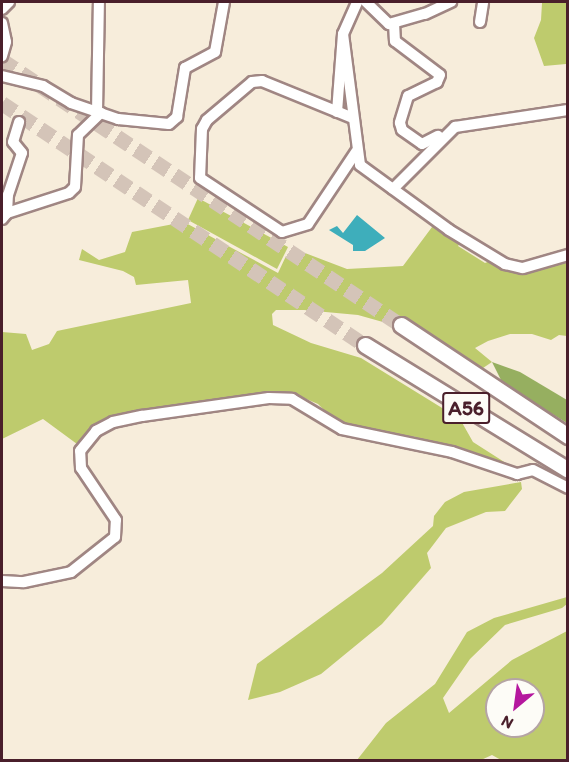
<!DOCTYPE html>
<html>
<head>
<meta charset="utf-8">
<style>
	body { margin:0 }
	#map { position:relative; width:569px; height:762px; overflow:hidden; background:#f7eddb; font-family:Itim,sans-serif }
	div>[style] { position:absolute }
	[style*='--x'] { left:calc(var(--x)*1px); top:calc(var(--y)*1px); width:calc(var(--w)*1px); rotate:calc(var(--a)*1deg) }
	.green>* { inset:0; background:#becb6d }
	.forest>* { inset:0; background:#96af60 }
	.water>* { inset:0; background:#3eaebb }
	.highway-tunnel>* { height:15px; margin-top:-7.5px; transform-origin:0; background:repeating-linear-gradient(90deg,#d4c4b8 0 15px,transparent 0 23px) }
	.roads { filter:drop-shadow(2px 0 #a08683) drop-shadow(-2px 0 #a08683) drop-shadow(0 2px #a08683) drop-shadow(0 -2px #a08683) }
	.minor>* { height:10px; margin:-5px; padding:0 5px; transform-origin:5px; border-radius:5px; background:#fff }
	.highway>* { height:15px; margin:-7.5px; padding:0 7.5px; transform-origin:7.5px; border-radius:7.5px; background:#fff }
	span { translate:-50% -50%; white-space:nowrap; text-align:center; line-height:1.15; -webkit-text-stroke:4.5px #fdfcf7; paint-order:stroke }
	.shield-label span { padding:2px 4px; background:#fdfcf7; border:2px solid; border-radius:4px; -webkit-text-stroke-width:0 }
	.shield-label { font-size:21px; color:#4a1f2b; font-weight:700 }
	.frame { position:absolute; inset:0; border:3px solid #4a1f2b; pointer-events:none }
	.north { position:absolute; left:485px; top:678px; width:60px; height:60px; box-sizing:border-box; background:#fdfcf7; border:2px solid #b5a4a5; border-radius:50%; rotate:209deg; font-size:16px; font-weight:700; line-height:24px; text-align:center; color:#4a1f2b }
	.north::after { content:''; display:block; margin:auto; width:21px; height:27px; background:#b5179e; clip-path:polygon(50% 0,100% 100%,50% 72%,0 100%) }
</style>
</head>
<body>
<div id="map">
	<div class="green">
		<i style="clip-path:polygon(542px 3px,567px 2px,566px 64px,544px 66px,534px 38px,541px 20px)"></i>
		<i style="clip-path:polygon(198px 198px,288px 247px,277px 269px,188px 220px)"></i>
		<i style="clip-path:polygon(184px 222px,278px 273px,286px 256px,299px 262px,305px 253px,347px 269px,403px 266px,435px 223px,461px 242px,458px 246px,485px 263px,490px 261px,519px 271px,567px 259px,567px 336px,559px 335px,551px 340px,532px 334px,510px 334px,488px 341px,475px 348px,492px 362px,480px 370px,400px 318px,394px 318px,390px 324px,358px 315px,304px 310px,276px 310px,272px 314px,273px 325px,311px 343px,361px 358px,460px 419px,473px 442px,509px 465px,416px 437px,340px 426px,318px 404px,290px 392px,117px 414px,102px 421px,77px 444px,43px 419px,2px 439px,2px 332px,26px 334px,32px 350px,49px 344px,57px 331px,191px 303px,188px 280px,136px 285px,134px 277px,123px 271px,79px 260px,82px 249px,99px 260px,125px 252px,132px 232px)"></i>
		<i style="clip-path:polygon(521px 482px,522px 489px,505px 511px,486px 512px,446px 528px,427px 553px,431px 568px,382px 624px,321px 674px,280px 692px,248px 700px,257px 664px,382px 573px,433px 526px,434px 516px,445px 502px,464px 492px)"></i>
		<i style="clip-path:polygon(evenodd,567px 597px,567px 604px,562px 608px,505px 625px,470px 659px,443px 698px,449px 713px,512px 660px,567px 631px,567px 760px,501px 760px,492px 755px,481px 760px,357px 760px,386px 723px,435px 684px,467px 632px,494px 618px,567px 597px,497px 690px,533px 690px,533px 726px,497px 726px,497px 690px)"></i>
	</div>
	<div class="forest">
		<i style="clip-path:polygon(492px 362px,520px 372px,567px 400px,567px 423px,503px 384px)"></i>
	</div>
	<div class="water">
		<i style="clip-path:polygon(357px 215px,385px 238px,365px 251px,353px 251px,353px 245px,329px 230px,337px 226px,343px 233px)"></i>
	</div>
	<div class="highway-tunnel">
		<i style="--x:2;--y:60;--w:479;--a:33.6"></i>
		<i style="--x:2;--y:103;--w:436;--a:33.7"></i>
	</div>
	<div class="roads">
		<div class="minor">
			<i style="--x:366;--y:2;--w:32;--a:44"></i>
			<i style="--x:389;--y:24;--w:37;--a:-16"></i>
			<i style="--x:425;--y:14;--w:29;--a:-25"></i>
			<i style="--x:2;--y:9;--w:10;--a:-45"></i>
			<i style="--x:480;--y:22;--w:20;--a:-81"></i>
			<i style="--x:2;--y:23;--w:19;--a:78"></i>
			<i style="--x:6;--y:42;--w:15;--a:106"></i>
			<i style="--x:394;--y:23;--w:18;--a:87"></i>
			<i style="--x:395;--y:41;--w:56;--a:37.1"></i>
			<i style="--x:440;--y:75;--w:8;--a:113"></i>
			<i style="--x:437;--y:82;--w:32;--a:154"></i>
			<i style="--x:408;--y:96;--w:28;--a:107"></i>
			<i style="--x:400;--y:123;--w:7;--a:74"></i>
			<i style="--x:402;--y:130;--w:24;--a:35"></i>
			<i style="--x:422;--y:144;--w:18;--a:-27"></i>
			<i style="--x:343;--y:34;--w:132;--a:82.6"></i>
			<i style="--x:360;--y:165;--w:110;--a:36.1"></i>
			<i style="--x:449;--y:230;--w:66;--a:31.3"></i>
			<i style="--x:505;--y:264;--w:18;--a:13"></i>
			<i style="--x:523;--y:268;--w:47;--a:-16.1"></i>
			<i style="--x:2;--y:76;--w:42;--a:13.7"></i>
			<i style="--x:43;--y:86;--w:33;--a:31"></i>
			<i style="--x:71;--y:103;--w:50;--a:18.8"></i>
			<i style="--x:118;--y:119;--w:51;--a:5.6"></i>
			<i style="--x:169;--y:124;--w:11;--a:-41"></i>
			<i style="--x:177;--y:117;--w:50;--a:-80.7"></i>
			<i style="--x:185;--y:68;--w:34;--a:-28"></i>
			<i style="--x:215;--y:52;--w:51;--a:-79.8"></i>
			<i style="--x:97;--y:112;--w:110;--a:-89"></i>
			<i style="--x:337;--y:112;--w:78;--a:-85.6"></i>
			<i style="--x:343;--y:34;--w:35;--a:-66"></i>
			<i style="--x:353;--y:118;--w:98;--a:-157.9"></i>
			<i style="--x:262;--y:81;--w:10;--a:174"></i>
			<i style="--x:252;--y:82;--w:59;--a:139.8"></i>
			<i style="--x:207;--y:120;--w:10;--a:119"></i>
			<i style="--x:202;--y:129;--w:49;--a:92.3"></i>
			<i style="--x:200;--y:178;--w:98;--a:33.4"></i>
			<i style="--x:282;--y:232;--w:27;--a:-17"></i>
			<i style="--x:308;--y:224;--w:87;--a:-56.3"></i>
			<i style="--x:393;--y:189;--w:88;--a:-45"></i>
			<i style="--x:455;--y:127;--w:114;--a:-8.6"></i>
			<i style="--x:7;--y:213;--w:18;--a:-87"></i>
			<i style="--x:8;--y:195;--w:44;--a:-71.6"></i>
			<i style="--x:22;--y:153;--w:14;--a:-129"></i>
			<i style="--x:13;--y:142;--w:21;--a:-73"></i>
			<i style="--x:2;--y:219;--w:8;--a:-50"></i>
			<i style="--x:7;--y:213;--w:65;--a:-17.9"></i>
			<i style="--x:69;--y:193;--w:8;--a:-45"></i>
			<i style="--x:75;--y:187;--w:52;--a:-86.7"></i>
			<i style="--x:78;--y:135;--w:32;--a:-44"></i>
			<i style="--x:2;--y:581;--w:22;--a:3"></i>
			<i style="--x:24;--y:582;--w:48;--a:-12"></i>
			<i style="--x:71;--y:572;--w:56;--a:-38.5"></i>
			<i style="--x:115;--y:537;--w:17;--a:-87"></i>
			<i style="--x:116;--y:520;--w:63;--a:-123.9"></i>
			<i style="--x:81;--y:468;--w:17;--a:-93"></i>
			<i style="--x:80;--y:451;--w:26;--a:-51"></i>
			<i style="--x:96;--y:431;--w:19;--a:-28"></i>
			<i style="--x:113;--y:422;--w:30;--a:-12"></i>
			<i style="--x:142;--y:416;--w:128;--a:-8.1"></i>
			<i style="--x:269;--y:398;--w:23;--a:2"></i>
			<i style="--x:292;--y:399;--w:58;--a:31"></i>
			<i style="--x:342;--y:429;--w:112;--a:11.8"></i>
			<i style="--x:452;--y:452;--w:69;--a:18.7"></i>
			<i style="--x:517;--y:474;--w:16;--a:-14"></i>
			<i style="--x:533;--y:470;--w:39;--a:27"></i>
		</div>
		<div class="highway">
			<i style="--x:401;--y:325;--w:201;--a:33.6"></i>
			<i style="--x:365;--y:345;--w:238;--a:31.6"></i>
		</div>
	</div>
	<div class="shield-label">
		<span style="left:466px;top:408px">A56</span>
	</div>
	<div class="frame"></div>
	<div class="north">N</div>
</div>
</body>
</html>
